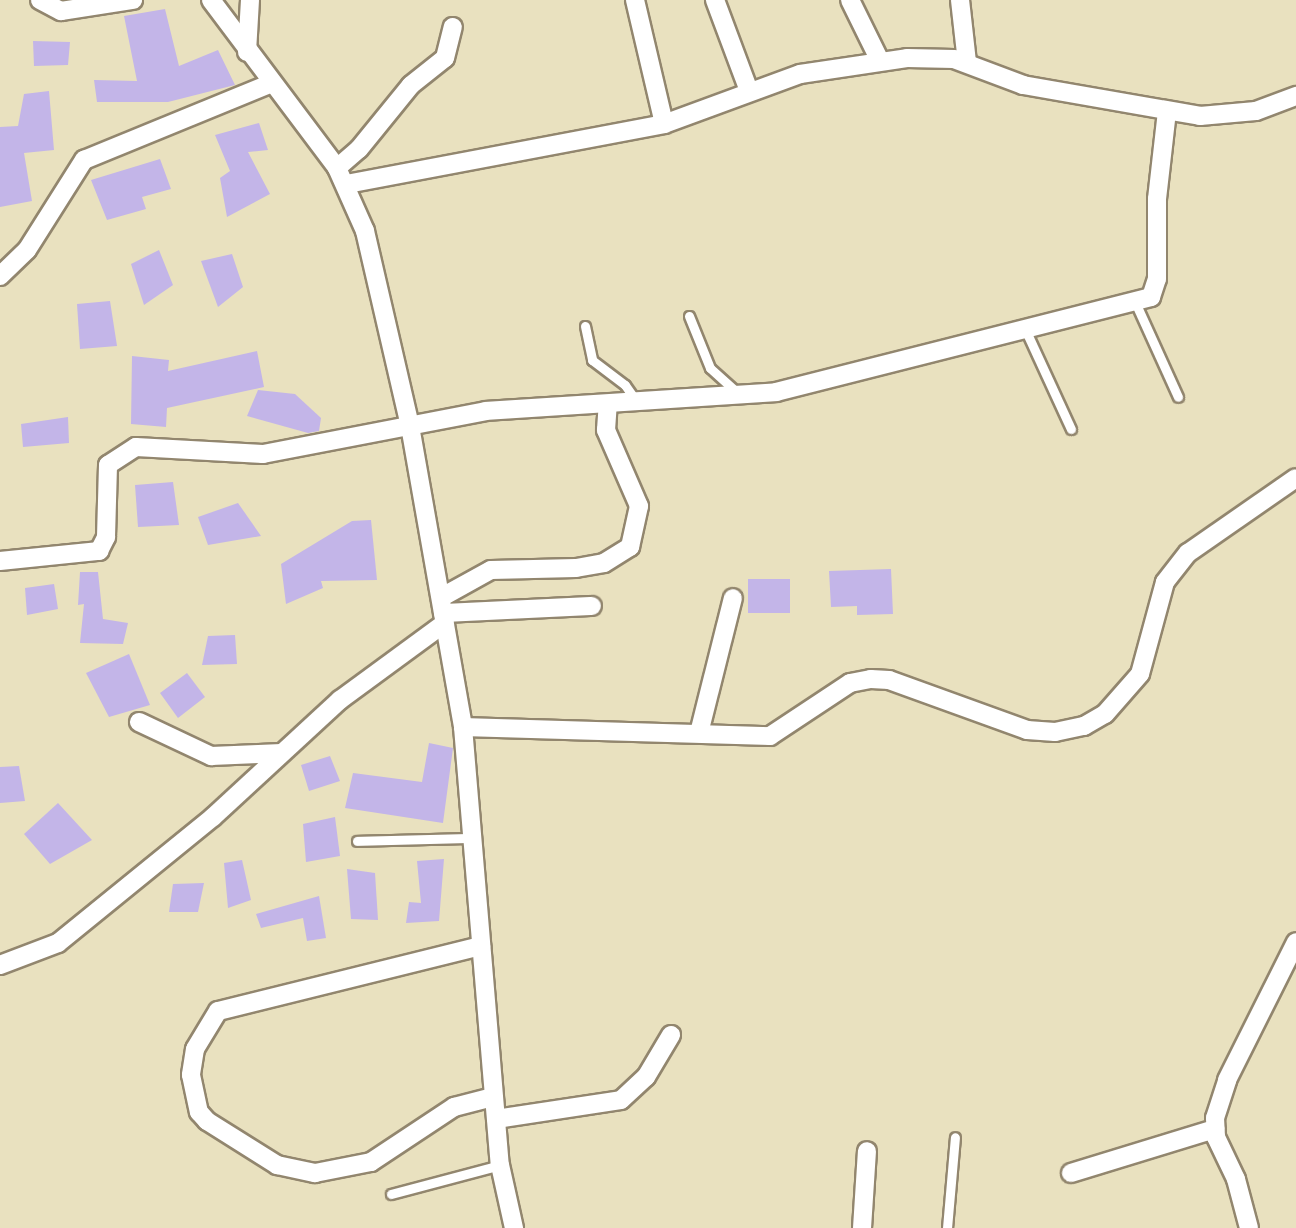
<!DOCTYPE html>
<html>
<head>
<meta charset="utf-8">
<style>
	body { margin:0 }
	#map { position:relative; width:1296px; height:1228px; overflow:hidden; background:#e9e1bf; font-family:"Old Standard TT",serif }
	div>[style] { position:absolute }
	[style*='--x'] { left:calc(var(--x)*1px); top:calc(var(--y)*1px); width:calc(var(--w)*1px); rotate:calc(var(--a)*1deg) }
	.building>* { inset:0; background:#c3b5e8 }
	.roads { filter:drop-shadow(2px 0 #92866e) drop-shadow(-2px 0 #92866e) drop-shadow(0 2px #92866e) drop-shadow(0 -2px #92866e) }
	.service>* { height:9px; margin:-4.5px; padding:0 4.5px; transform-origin:4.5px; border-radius:4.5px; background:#fff }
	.minor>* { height:18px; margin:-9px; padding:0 9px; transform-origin:9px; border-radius:9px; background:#fff }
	span { translate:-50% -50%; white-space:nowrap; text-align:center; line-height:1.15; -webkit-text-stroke:6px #f6f6f2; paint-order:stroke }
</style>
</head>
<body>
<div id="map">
	<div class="building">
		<i style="clip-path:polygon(165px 9px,179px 66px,218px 50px,235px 85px,168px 102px,97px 102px,94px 80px,137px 81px,124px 16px)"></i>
		<i style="clip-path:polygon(33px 41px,70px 42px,68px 65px,34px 66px)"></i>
		<i style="clip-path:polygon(49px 91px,54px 150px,24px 153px,32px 201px,0 207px,0 127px,18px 126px,24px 94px)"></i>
		<i style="clip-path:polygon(259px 123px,268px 150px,248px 152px,270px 194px,227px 217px,220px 178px,230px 171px,215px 135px)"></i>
		<i style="clip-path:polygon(160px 159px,171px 189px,142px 197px,146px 209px,107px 220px,91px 180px)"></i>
		<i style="clip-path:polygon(159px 250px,173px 285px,144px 305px,131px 264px)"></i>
		<i style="clip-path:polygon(232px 254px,243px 287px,218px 307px,201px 261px)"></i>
		<i style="clip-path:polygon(110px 301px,117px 346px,80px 349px,77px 304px)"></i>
		<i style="clip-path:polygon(257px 351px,264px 387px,167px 408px,166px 427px,131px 424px,132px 356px,169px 360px,168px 371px)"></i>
		<i style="clip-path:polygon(258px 390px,295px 394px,321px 418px,319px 431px,308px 433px,247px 416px)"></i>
		<i style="clip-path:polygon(68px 417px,69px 443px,23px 447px,21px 424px)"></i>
		<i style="clip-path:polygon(173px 482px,179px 525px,138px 527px,135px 485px)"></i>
		<i style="clip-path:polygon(238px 503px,261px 536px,208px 545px,198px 517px)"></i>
		<i style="clip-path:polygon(371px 520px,377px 580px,321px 581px,323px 588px,286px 604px,281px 564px,352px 521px)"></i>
		<i style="clip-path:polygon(891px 569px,893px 614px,857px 615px,857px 606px,831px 607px,829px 571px)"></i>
		<i style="clip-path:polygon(80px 572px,98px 572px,103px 619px,128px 623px,123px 644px,80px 643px,84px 604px,78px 605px)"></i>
		<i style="clip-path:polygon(748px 579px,790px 579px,790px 613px,748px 613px)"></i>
		<i style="clip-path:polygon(54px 584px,58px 609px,27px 615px,25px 588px)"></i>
		<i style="clip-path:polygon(235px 635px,237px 664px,202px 665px,208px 636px)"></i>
		<i style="clip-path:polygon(129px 654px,150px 705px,109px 717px,86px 673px)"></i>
		<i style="clip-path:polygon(187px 673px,205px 697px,178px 718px,160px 693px)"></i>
		<i style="clip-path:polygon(429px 743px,453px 748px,443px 823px,345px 808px,353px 773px,422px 782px)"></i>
		<i style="clip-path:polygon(330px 756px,340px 781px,309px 791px,301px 765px)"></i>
		<i style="clip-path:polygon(19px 766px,25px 801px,0 803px,0 767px)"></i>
		<i style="clip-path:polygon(58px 803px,92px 840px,50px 864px,24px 834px)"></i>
		<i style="clip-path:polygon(335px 817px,340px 856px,306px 862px,303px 824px)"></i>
		<i style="clip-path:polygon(444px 859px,439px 921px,406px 923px,409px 902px,421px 903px,417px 861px)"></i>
		<i style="clip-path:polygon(242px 860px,251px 900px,228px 908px,224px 863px)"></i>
		<i style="clip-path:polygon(347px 869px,375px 873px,378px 920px,351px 919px)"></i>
		<i style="clip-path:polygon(204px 883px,198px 912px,169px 912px,173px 884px)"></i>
		<i style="clip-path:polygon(319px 896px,326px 938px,307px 941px,303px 918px,261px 928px,256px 914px)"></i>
	</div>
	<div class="roads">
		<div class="service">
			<i style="--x:1135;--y:302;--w:104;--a:65.6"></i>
			<i style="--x:689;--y:316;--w:56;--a:68"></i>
			<i style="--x:710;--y:368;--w:36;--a:42"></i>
			<i style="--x:585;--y:326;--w:35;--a:78"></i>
			<i style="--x:592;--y:360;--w:41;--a:37.1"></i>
			<i style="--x:625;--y:385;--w:19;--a:55"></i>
			<i style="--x:1025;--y:329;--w:110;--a:65.3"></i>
			<i style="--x:357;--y:841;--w:116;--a:-1.5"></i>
			<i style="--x:391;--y:1194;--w:113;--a:-14.9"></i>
			<i style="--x:947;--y:1228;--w:91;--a:-85"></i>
		</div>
		<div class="minor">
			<i style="--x:40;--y:0;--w:24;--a:28"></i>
			<i style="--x:61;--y:11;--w:73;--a:-8.7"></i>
			<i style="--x:211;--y:0;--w:210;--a:53.1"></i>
			<i style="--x:337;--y:168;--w:69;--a:66"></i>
			<i style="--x:365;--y:231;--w:200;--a:77"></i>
			<i style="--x:410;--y:426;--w:306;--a:80"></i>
			<i style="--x:463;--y:727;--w:440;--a:85.2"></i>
			<i style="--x:500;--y:1165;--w:65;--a:77.5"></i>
			<i style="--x:635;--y:0;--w:127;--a:76.8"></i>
			<i style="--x:715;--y:0;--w:97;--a:69.5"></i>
			<i style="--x:850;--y:0;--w:68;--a:63.8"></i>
			<i style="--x:960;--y:0;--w:62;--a:83.6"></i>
			<i style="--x:247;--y:52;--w:52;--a:-86.7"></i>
			<i style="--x:337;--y:168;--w:29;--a:-41"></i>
			<i style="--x:359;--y:149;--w:82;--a:-50.9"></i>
			<i style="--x:411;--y:85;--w:43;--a:-38.5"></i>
			<i style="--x:445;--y:58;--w:32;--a:-76"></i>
			<i style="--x:347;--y:184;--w:323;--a:-10.7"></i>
			<i style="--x:664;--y:124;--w:145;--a:-20.2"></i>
			<i style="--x:800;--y:74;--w:108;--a:-8.5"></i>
			<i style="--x:907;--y:58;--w:47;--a:1.2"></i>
			<i style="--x:954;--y:59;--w:74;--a:20.6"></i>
			<i style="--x:1023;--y:85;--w:180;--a:9.9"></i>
			<i style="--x:1200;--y:116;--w:56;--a:-5.1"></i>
			<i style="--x:1256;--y:111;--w:43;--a:-20.6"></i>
			<i style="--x:0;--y:276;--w:37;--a:-44"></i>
			<i style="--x:27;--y:250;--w:107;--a:-57.7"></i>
			<i style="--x:84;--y:160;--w:203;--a:-22.3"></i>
			<i style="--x:0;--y:561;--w:100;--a:-5.8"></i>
			<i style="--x:99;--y:551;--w:16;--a:-63"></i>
			<i style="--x:106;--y:537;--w:72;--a:-88.4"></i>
			<i style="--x:108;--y:465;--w:33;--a:-33"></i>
			<i style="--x:136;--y:447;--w:127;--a:3.2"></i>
			<i style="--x:263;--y:454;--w:227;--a:-10.9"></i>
			<i style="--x:486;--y:411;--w:291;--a:-3.7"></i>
			<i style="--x:776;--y:392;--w:387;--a:-14.2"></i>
			<i style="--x:1151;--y:297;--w:19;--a:-72"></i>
			<i style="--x:1157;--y:279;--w:80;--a:-90"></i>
			<i style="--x:1157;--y:199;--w:89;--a:-83.5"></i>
			<i style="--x:442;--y:597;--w:56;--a:-28.9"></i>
			<i style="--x:491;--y:570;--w:85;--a:-1.3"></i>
			<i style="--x:576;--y:568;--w:28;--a:-10"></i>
			<i style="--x:604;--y:563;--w:31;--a:-32"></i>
			<i style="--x:630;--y:547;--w:42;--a:-77.6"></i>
			<i style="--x:639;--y:506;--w:83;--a:-113.5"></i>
			<i style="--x:606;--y:430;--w:26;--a:-86"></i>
			<i style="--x:443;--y:613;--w:149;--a:-2.7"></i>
			<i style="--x:139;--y:722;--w:80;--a:25.3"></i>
			<i style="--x:211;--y:756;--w:71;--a:-2.4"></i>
			<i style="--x:463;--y:727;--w:307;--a:1.7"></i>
			<i style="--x:770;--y:736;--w:96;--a:-33.5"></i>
			<i style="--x:850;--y:683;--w:21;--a:-11"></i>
			<i style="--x:871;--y:679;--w:18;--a:3"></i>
			<i style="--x:889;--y:680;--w:147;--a:19.9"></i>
			<i style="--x:1027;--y:730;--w:28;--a:4"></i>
			<i style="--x:1055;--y:732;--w:30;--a:-12"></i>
			<i style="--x:1084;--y:726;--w:24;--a:-30"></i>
			<i style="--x:1105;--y:714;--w:53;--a:-48.8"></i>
			<i style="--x:1140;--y:674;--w:95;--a:-74.8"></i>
			<i style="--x:1165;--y:582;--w:37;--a:-52"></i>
			<i style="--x:1188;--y:553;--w:131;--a:-34.8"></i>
			<i style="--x:699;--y:733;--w:139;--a:-75.9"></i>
			<i style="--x:481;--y:946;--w:271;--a:166.1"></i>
			<i style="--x:218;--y:1011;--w:44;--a:121.2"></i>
			<i style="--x:195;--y:1049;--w:26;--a:99"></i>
			<i style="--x:191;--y:1075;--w:38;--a:78"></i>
			<i style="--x:199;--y:1112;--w:12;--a:48"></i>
			<i style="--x:207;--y:1121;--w:83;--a:32.2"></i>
			<i style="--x:277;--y:1165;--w:39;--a:12"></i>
			<i style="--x:315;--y:1173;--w:57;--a:-11.1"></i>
			<i style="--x:371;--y:1162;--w:100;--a:-33.5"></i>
			<i style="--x:454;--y:1107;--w:40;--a:-14.4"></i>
			<i style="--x:0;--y:965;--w:62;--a:-20.8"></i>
			<i style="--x:58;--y:943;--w:200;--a:-39.1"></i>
			<i style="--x:213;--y:817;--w:173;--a:-42.7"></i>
			<i style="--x:340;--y:700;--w:130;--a:-36.3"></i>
			<i style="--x:496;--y:1119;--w:126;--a:-8.6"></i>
			<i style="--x:621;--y:1100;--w:34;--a:-43"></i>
			<i style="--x:646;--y:1077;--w:49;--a:-59.2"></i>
			<i style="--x:1071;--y:1173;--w:151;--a:-17"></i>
			<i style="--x:862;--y:1228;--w:77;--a:-86.3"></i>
			<i style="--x:1249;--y:1228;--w:51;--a:-104.9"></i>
			<i style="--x:1236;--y:1179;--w:47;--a:-115.5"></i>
			<i style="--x:1216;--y:1137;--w:19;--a:-93"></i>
			<i style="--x:1215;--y:1118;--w:40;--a:-72"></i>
			<i style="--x:1227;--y:1080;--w:154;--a:-63.4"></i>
		</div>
	</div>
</div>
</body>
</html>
